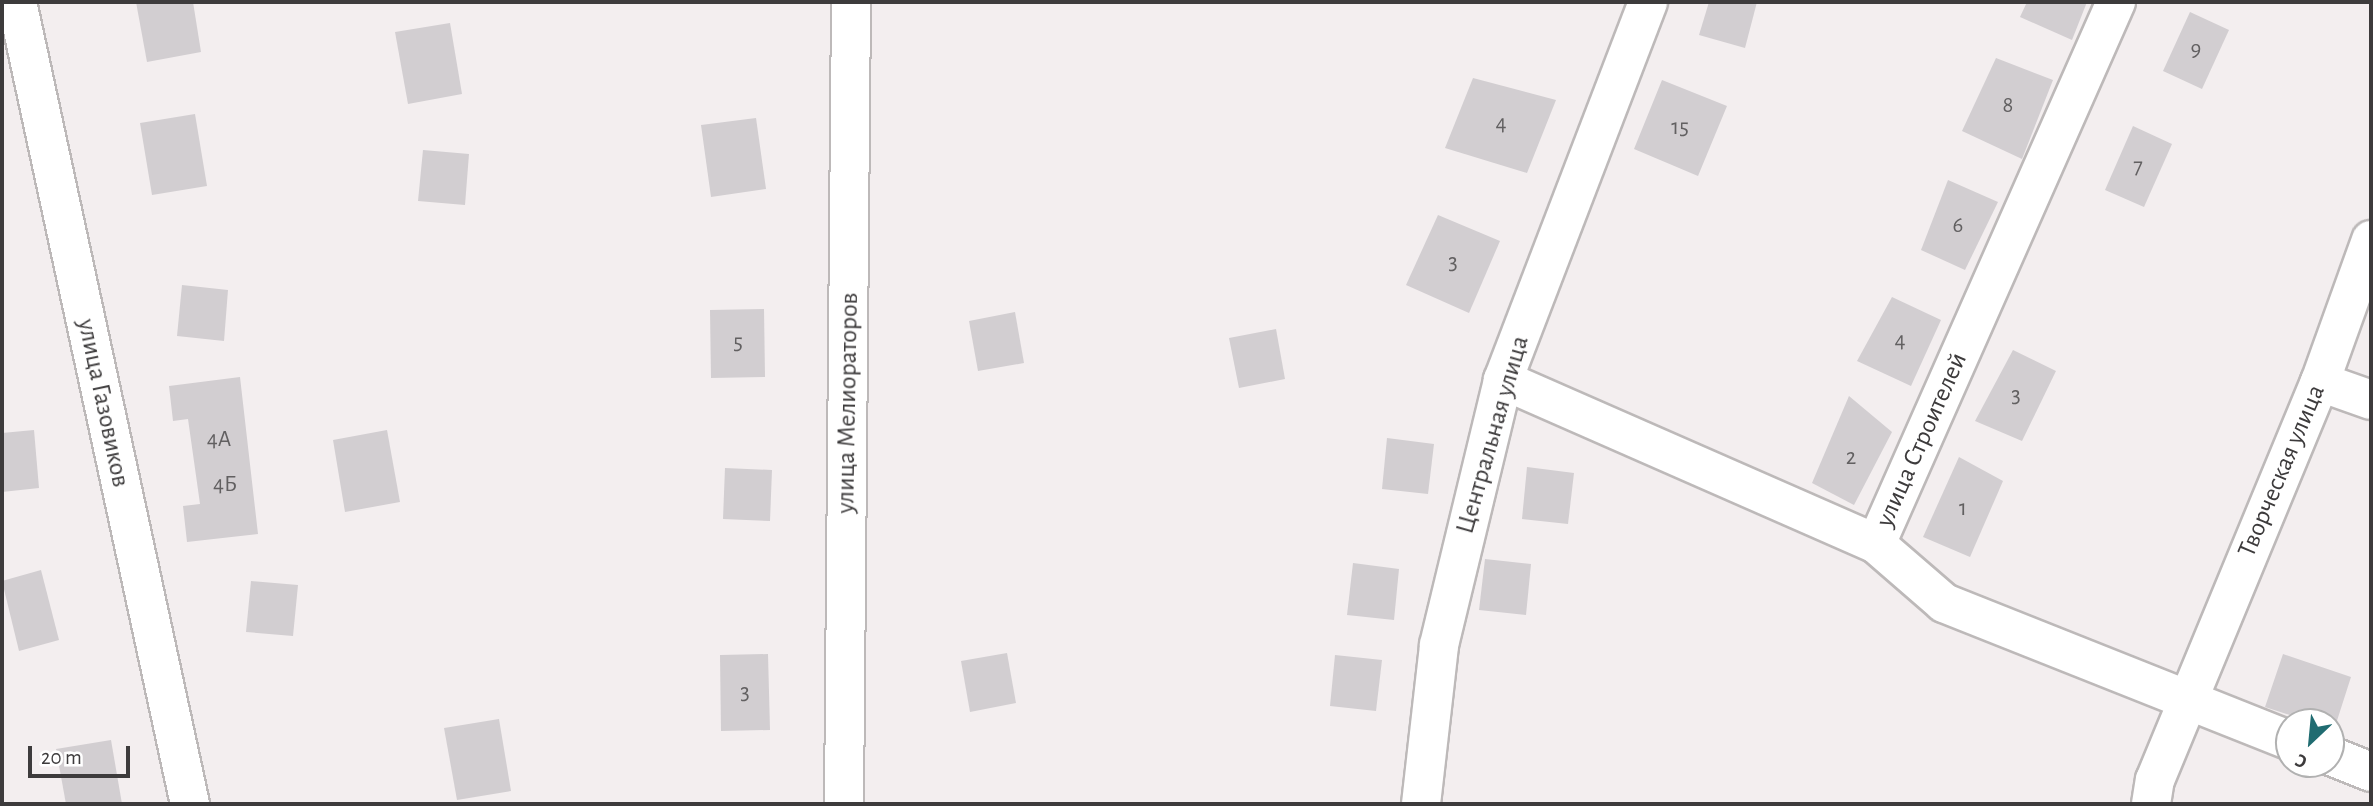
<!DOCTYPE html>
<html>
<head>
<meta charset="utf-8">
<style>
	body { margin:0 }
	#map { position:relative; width:2373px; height:806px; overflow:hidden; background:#f3eeef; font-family:"Alegreya Sans",sans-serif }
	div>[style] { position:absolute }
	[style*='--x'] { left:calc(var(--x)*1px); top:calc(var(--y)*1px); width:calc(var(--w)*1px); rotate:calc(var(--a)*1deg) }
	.building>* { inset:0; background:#d2ced1 }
	.roads { filter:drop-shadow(2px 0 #bdb9b9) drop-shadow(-2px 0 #bdb9b9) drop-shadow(0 2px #bdb9b9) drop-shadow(0 -2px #bdb9b9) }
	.minor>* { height:38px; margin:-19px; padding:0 19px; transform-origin:19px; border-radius:19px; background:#fff }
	span { translate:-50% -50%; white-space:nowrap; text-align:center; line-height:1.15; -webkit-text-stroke:5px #fff; paint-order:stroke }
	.number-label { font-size:23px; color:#626061 }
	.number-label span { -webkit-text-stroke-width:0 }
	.street-label { font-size:26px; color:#3d3b3c }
	.frame { position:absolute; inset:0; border:4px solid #3d3b3c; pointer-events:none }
	.north { position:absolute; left:2275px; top:708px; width:70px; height:70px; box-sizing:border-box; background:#fff; border:2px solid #b1b1b1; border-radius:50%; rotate:206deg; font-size:19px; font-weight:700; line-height:28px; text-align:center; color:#3d3b3c }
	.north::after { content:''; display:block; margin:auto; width:24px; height:32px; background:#206c71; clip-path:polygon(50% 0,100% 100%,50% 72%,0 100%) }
	.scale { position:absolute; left:28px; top:746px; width:102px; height:32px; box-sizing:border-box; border:4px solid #3d3b3c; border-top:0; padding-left:9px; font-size:21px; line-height:24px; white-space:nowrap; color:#3d3b3c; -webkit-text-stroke:5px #fff; paint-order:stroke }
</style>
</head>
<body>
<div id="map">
	<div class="building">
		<i style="clip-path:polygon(136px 2px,193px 2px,201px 52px,147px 62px)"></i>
		<i style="clip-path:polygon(1709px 2px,1757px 2px,1745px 48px,1699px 35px)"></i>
		<i style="clip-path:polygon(2027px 2px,2087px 2px,2072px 40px,2020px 17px)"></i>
		<i style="clip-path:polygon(2190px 12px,2229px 30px,2202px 89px,2163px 71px)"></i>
		<i style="clip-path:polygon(450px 23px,462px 94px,408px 104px,395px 32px)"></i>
		<i style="clip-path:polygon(1996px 58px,2053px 80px,2022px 159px,1962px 131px)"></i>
		<i style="clip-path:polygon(1473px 78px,1556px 100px,1527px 173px,1445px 148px)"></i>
		<i style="clip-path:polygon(1662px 80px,1727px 106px,1698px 176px,1634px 149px)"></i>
		<i style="clip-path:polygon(195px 114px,207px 186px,152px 195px,140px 123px)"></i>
		<i style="clip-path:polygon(756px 118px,766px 189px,711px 197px,701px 125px)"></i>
		<i style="clip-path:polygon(2133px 126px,2172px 144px,2144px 207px,2105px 190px)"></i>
		<i style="clip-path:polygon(423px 150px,469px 154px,465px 205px,418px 201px)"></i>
		<i style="clip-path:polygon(1948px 180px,1998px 202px,1965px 270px,1921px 250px)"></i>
		<i style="clip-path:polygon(1438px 215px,1500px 241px,1469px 313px,1406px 285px)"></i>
		<i style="clip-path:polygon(182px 285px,228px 290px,224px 341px,177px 336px)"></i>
		<i style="clip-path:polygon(1892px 297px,1941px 320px,1911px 386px,1857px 361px)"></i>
		<i style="clip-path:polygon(764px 309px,765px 377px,711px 378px,710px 310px)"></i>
		<i style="clip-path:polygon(1015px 312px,1024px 363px,978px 371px,969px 321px)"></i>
		<i style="clip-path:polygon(1276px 329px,1285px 379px,1239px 388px,1229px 338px)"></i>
		<i style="clip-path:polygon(2013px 350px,2056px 371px,2022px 441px,1975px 421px)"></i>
		<i style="clip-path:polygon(240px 377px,258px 534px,187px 542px,183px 506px,200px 504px,188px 419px,173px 421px,169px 386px)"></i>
		<i style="clip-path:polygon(1849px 396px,1892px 432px,1854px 505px,1812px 483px)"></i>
		<i style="clip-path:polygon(34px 430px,39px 488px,2px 492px,2px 433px)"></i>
		<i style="clip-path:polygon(387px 430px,400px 502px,345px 512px,333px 440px)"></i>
		<i style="clip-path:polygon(1387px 438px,1434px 444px,1428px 494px,1382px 489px)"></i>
		<i style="clip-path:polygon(1959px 457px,2003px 481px,1970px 557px,1923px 537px)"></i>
		<i style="clip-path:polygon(1527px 467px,1574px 473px,1568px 524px,1522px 519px)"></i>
		<i style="clip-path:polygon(725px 468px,772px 470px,770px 521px,723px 519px)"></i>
		<i style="clip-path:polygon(1485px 559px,1531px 564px,1526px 615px,1479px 610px)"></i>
		<i style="clip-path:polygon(1353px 563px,1399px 569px,1394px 620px,1347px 615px)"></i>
		<i style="clip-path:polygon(41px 570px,59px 640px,19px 651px,2px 581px)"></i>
		<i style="clip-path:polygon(251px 581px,298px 585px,293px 636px,246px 632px)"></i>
		<i style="clip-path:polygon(1007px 653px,1016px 703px,970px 712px,961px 661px)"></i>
		<i style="clip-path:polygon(768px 654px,770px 730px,721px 731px,720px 655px)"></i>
		<i style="clip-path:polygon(2283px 654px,2351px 677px,2334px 730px,2331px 722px,2311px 722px,2265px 707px)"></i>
		<i style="clip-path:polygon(1335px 655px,1382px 660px,1376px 711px,1330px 706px)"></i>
		<i style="clip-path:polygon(499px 719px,511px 791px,457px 800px,444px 728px)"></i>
		<i style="clip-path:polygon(111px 740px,122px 804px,66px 804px,56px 749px)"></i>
	</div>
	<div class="roads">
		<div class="minor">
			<i style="--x:17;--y:2;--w:820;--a:77.83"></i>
			<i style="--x:1503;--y:380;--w:407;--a:23.7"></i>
			<i style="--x:1876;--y:544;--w:593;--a:-66.12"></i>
			<i style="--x:2320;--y:382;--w:54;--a:19.4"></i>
			<i style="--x:1876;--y:544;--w:90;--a:40.9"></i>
			<i style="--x:1944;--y:603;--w:371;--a:21.7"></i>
			<i style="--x:2331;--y:756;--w:43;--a:21.8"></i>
			<i style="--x:844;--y:804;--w:802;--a:-89.5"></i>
			<i style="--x:1421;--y:804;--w:160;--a:-83.5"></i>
			<i style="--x:1439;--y:645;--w:273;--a:-76.4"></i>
			<i style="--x:1503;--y:380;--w:405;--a:-69"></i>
			<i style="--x:2151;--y:804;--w:24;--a:-81"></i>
			<i style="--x:2155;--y:780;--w:431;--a:-67.5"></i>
			<i style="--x:2320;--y:382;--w:151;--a:-70.2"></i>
		</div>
	</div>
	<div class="number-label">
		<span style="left:2196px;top:50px">9</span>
		<span style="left:2008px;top:106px">8</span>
		<span style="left:1501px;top:124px">4</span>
		<span style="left:1680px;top:128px">15</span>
		<span style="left:2138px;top:167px">7</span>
		<span style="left:1958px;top:226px">6</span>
		<span style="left:1453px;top:263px">3</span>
		<span style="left:1900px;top:341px">4</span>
		<span style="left:738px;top:343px">5</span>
		<span style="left:2016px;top:396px">3</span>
		<span style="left:219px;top:440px">4А</span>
		<span style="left:1851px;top:458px">2</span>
		<span style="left:225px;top:485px">4Б</span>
		<span style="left:1963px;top:509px">1</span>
		<span style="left:745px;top:693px">3</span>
	</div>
	<div class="street-label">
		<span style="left:103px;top:403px;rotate:78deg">улица Газовиков</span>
		<span style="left:848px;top:403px;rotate:-89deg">улица Мелиораторов</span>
		<span style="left:1493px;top:435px;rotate:-74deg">Центральная улица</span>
		<span style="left:1922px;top:440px;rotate:-66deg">улица Строителей</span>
		<span style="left:2282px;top:471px;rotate:-67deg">Творческая улица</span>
	</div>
	<div class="frame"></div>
	<div class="north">С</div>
	<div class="scale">20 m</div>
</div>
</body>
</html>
